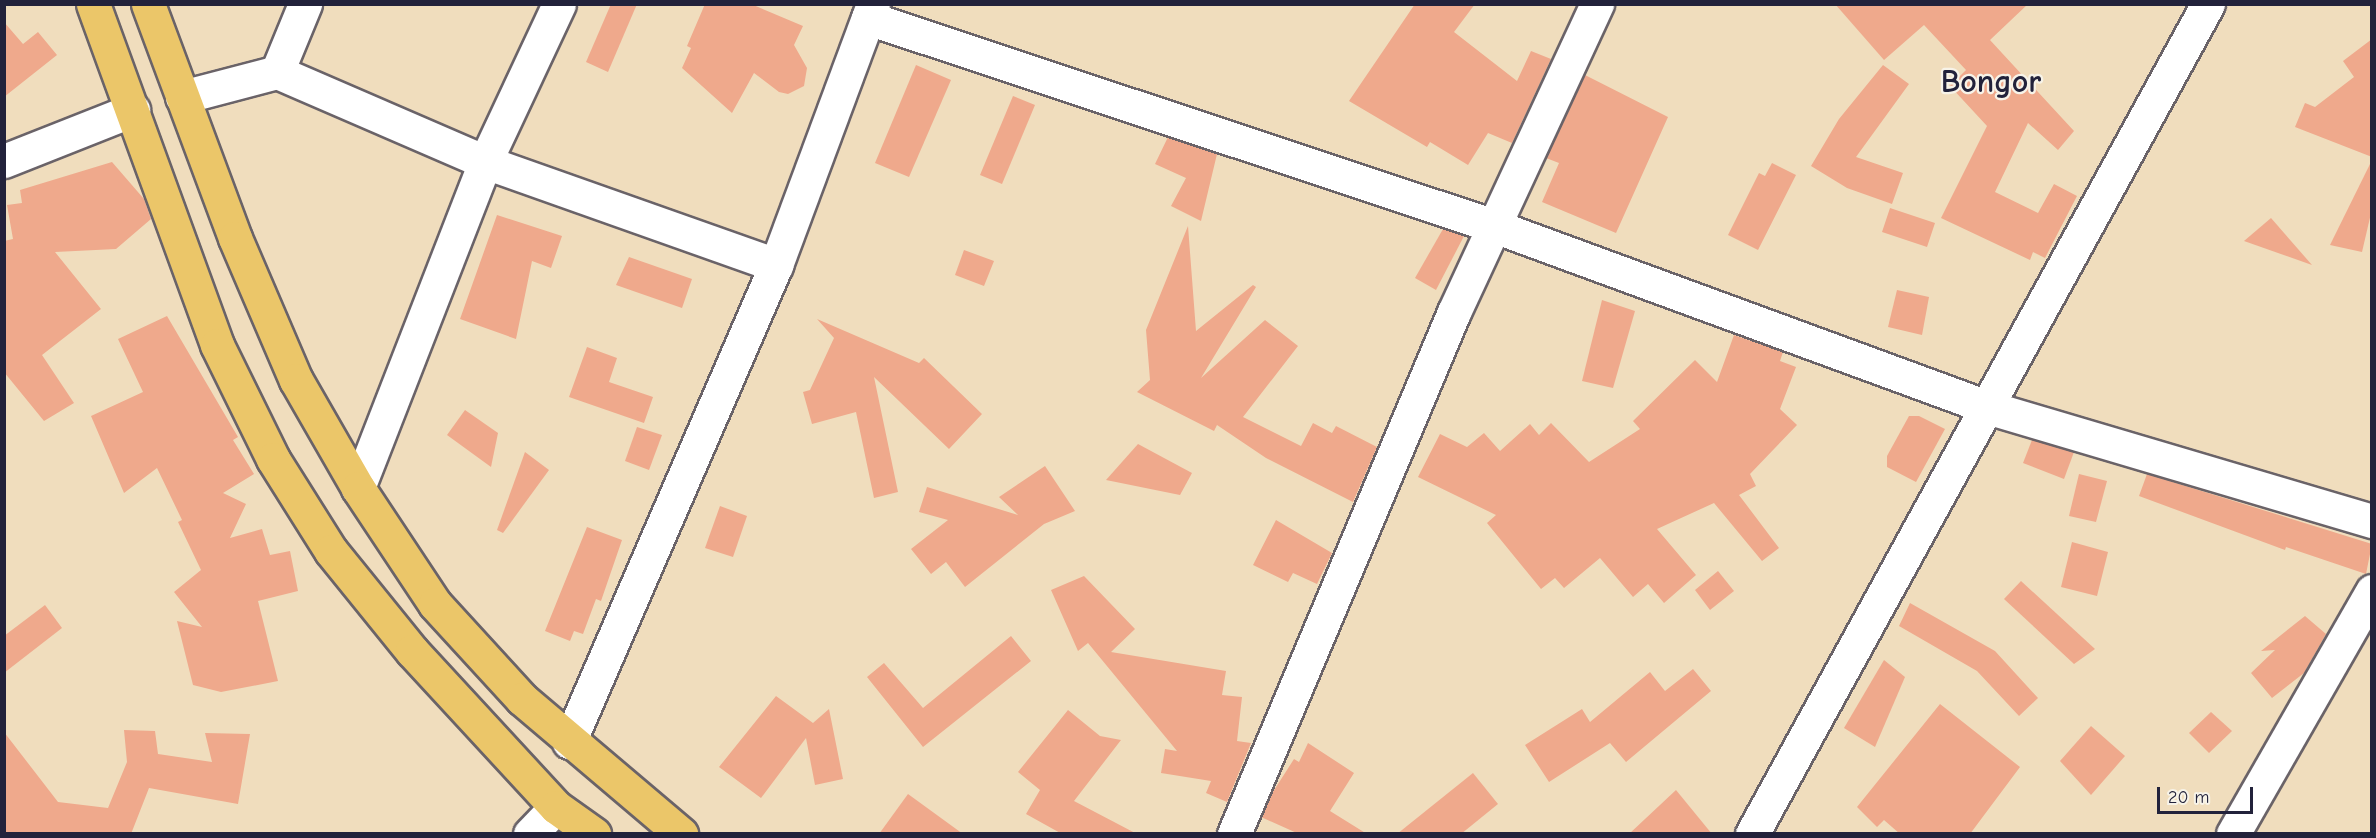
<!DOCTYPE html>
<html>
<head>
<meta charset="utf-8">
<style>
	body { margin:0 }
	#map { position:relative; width:2376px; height:838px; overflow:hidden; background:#f0ddbd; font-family:"Comic Neue",sans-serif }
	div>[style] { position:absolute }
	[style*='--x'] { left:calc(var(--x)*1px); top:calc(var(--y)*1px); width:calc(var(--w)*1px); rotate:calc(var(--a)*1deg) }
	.building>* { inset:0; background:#efa98c }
	.roads { filter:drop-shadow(2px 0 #6a6368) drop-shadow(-2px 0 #6a6368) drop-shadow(0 2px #6a6368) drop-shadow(0 -2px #6a6368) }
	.minor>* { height:33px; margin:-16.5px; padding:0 16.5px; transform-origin:16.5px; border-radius:16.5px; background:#fff }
	.major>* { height:33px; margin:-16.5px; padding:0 16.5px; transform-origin:16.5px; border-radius:16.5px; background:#ebc669 }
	span { translate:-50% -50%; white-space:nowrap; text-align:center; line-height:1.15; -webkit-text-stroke:4.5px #f7f3e8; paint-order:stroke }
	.town-label { font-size:32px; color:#22223b; font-weight:700 }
	.frame { position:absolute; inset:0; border:6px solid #22223b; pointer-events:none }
	.scale { position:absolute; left:2157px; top:787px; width:96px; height:27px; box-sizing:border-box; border:3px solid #22223b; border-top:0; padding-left:8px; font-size:18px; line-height:21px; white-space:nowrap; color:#22223b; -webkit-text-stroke:4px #f7f3e8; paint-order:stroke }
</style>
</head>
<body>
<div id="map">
	<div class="building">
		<i style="clip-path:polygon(611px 4px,637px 4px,608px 72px,586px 62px)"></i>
		<i style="clip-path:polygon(705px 4px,751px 4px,803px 26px,794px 45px,807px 68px,804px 86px,788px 94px,779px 92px,754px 73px,732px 113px,682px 68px,691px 48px,687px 46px)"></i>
		<i style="clip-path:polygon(1415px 4px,1475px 4px,1454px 32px,1517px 81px,1531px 51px,1551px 59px,1512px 143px,1488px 133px,1468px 165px,1430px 142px,1427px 147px,1349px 101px)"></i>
		<i style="clip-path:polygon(1835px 4px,2028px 4px,1990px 40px,2074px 131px,2058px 150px,2028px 123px,1995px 192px,2038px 213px,2054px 184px,2077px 196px,2045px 258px,2033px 252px,2030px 260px,1941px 218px,1987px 126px,1950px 86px,1966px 70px,1924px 25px,1884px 60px)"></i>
		<i style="clip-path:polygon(4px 22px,23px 44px,38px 32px,57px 55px,4px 97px)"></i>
		<i style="clip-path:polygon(2372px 39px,2372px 157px,2295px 127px,2305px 103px,2315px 107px,2354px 77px,2343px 61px)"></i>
		<i style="clip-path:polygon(916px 65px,951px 80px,909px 177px,875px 163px)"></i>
		<i style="clip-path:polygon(1883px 65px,1909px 84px,1856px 157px,1903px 173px,1892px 204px,1847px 188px,1811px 166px,1839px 119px)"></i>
		<i style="clip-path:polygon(1585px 75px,1668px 117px,1616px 233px,1542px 202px,1559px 163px,1546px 158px)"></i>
		<i style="clip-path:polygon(1013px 96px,1035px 105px,1002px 184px,980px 175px)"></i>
		<i style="clip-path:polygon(1168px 137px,1217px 154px,1201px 221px,1171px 206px,1186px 178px,1155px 164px)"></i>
		<i style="clip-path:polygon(2372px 160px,2372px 209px,2362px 252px,2330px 245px)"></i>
		<i style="clip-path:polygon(112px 162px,144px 199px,151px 219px,116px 249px,55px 252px,101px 309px,42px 355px,74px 403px,44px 421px,4px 372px,4px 241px,13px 239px,7px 205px,22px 203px,20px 190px)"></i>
		<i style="clip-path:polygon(1772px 163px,1796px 175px,1758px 250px,1728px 235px,1759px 173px,1765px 176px)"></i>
		<i style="clip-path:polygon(1890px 208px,1935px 223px,1927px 247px,1882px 232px)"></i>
		<i style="clip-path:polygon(497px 215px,562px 236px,551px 268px,532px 261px,516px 339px,460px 319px)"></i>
		<i style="clip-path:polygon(2271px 218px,2312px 265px,2244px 241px)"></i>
		<i style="clip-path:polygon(1188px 226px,1196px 331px,1253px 285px,1256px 287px,1201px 378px,1265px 320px,1298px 346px,1243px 417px,1301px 446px,1313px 423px,1332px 433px,1336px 426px,1377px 447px,1353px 502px,1266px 458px,1217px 425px,1214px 431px,1137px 392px,1150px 380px,1146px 330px)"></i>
		<i style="clip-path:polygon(1443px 229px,1464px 236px,1436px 290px,1415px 278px)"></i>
		<i style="clip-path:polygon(964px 250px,994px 261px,984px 286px,955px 275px)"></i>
		<i style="clip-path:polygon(629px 257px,692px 279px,682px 308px,616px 285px)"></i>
		<i style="clip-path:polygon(1897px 290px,1929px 297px,1922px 335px,1888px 327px)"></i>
		<i style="clip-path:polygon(1602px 300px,1635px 311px,1613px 388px,1582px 381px)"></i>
		<i style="clip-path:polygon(167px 316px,238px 437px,233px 440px,254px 474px,223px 493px,246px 504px,230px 538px,262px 529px,270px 555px,290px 551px,298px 591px,258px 601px,278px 681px,221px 692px,193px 685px,177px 621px,202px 627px,174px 592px,201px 570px,178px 522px,182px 520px,157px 468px,124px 493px,91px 416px,143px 392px,118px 339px)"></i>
		<i style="clip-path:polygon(817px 319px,919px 363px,924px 358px,982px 414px,949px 449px,874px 377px,898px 492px,874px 498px,856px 412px,812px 424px,803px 392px,810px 390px,834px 338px)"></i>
		<i style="clip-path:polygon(1734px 335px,1783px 352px,1780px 361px,1796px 367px,1780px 409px,1797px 425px,1750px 474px,1756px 486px,1739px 495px,1779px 548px,1762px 561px,1714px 503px,1657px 529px,1696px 575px,1664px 603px,1648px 584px,1633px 597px,1600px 558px,1564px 588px,1555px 578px,1541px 589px,1487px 523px,1496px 515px,1418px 477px,1440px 434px,1467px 447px,1484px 433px,1500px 451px,1530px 424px,1539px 435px,1551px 423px,1589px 462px,1640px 429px,1633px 421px,1695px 360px,1717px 382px)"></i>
		<i style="clip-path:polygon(587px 347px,617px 358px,609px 382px,653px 397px,644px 423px,569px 397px)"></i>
		<i style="clip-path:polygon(465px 410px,498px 433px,491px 467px,447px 435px)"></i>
		<i style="clip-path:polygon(1909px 416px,1919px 416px,1945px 429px,1916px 482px,1887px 467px,1887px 456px)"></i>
		<i style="clip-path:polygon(637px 427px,662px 435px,649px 470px,625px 461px)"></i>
		<i style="clip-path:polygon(2032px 440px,2074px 452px,2064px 479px,2023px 463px)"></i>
		<i style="clip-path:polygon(1138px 444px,1192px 473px,1180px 495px,1106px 480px)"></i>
		<i style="clip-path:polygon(525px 452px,549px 470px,503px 533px,497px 530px)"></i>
		<i style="clip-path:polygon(1045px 466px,1075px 511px,1044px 524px,965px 587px,946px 562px,931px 574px,911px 549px,948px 520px,919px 512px,927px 487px,1018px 515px,999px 497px)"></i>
		<i style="clip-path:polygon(2079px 474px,2107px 481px,2096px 522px,2069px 516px)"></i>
		<i style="clip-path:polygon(2147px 474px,2372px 544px,2366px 574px,2286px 547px,2285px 550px,2139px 496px)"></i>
		<i style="clip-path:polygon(720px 506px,747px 516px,733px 557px,705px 548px)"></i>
		<i style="clip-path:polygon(1276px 520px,1332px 553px,1317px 584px,1293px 573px,1288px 582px,1253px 565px)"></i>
		<i style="clip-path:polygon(587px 527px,622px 540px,601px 601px,596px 599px,583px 634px,574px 631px,570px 641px,545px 631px)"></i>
		<i style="clip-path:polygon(2072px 542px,2108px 552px,2097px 596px,2061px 587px)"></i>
		<i style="clip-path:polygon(1718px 571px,1734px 591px,1710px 610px,1695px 590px)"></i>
		<i style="clip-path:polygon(1084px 576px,1135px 629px,1111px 652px,1226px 671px,1222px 695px,1242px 697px,1237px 741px,1251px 743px,1227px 802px,1206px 793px,1211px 781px,1161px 773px,1165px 749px,1177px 751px,1088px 643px,1078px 651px,1051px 590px)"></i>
		<i style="clip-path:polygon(2021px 581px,2095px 649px,2074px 664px,2004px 599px)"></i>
		<i style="clip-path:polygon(1910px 603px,1995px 651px,2038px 698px,2019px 716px,1977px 671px,1899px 626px)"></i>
		<i style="clip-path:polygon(45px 605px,62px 628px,4px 673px,4px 636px)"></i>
		<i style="clip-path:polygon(2305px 616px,2326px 634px,2304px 673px,2272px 698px,2251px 673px,2275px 650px,2261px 651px)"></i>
		<i style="clip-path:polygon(1011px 636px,1031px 661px,923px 747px,867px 677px,884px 663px,923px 708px)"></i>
		<i style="clip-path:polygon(1884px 660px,1905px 677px,1875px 747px,1844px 728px)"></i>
		<i style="clip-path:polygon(1693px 669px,1711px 691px,1626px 762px,1610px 743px,1549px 782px,1525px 745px,1582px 709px,1590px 722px,1650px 672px,1665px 691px)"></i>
		<i style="clip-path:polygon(776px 696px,813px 723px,829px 709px,843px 779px,815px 785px,806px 738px,761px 798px,719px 767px)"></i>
		<i style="clip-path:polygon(1940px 704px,2020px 767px,1970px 834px,1900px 834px,1884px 820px,1877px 827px,1857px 807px)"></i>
		<i style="clip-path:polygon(1068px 710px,1100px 736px,1121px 740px,1074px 801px,1137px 834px,1062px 834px,1026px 814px,1040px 790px,1018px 772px)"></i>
		<i style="clip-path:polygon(2211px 712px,2232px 731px,2209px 753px,2189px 733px)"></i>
		<i style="clip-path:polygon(2091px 726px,2125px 756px,2091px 795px,2060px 761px)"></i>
		<i style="clip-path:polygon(124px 730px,155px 731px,158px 754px,212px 762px,205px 733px,250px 734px,238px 804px,149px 788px,131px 834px,4px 834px,4px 732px,58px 802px,108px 808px,127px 762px)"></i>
		<i style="clip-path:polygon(1308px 743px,1354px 773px,1330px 811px,1367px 834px,1299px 834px,1261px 817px,1271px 795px,1294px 759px,1299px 762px)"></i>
		<i style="clip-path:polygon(1473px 773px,1498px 804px,1461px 834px,1397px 834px)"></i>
		<i style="clip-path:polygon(1676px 790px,1712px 834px,1629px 834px)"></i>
		<i style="clip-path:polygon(908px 794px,963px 834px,879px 834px)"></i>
	</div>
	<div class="roads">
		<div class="minor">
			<i style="--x:868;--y:18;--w:660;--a:18.38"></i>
			<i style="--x:1494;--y:226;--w:525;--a:20.16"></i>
			<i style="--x:1987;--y:407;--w:402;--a:16.5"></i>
			<i style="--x:277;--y:72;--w:74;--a:-67.6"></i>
			<i style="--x:182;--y:97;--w:98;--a:-14.7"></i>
			<i style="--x:277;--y:72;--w:227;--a:23.4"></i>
			<i style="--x:485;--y:162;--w:309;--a:19.5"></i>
			<i style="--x:4;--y:161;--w:139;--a:-21.6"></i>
			<i style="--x:358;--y:488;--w:350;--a:-68.7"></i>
			<i style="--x:485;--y:162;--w:174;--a:-64.9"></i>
			<i style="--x:569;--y:742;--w:520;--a:-66.54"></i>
			<i style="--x:776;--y:265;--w:278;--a:-69.6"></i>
			<i style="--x:530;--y:834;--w:37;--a:-46"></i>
			<i style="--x:1234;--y:834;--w:566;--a:-67.15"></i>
			<i style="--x:1454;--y:312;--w:340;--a:-65.1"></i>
			<i style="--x:1752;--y:834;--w:947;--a:-61.22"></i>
			<i style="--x:2233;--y:834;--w:280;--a:-60.2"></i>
		</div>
		<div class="major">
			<i style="--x:93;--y:4;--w:363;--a:70"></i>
			<i style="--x:217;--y:345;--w:127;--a:63.8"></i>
			<i style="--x:273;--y:459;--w:109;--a:57.8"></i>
			<i style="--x:331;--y:551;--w:129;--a:51"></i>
			<i style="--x:412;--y:651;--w:212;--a:47.3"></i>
			<i style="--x:556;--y:807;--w:47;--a:35.4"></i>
			<i style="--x:148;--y:4;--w:250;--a:69.6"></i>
			<i style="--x:235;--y:238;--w:155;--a:66.8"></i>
			<i style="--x:296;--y:380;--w:125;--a:60.1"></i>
			<i style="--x:358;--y:488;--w:139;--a:56.4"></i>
			<i style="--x:435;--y:604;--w:129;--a:47.5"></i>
			<i style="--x:522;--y:699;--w:209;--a:40.3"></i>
		</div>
	</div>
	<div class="town-label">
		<span style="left:1991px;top:82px">Bongor</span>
	</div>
	<div class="frame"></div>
	<div class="scale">20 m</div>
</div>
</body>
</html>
